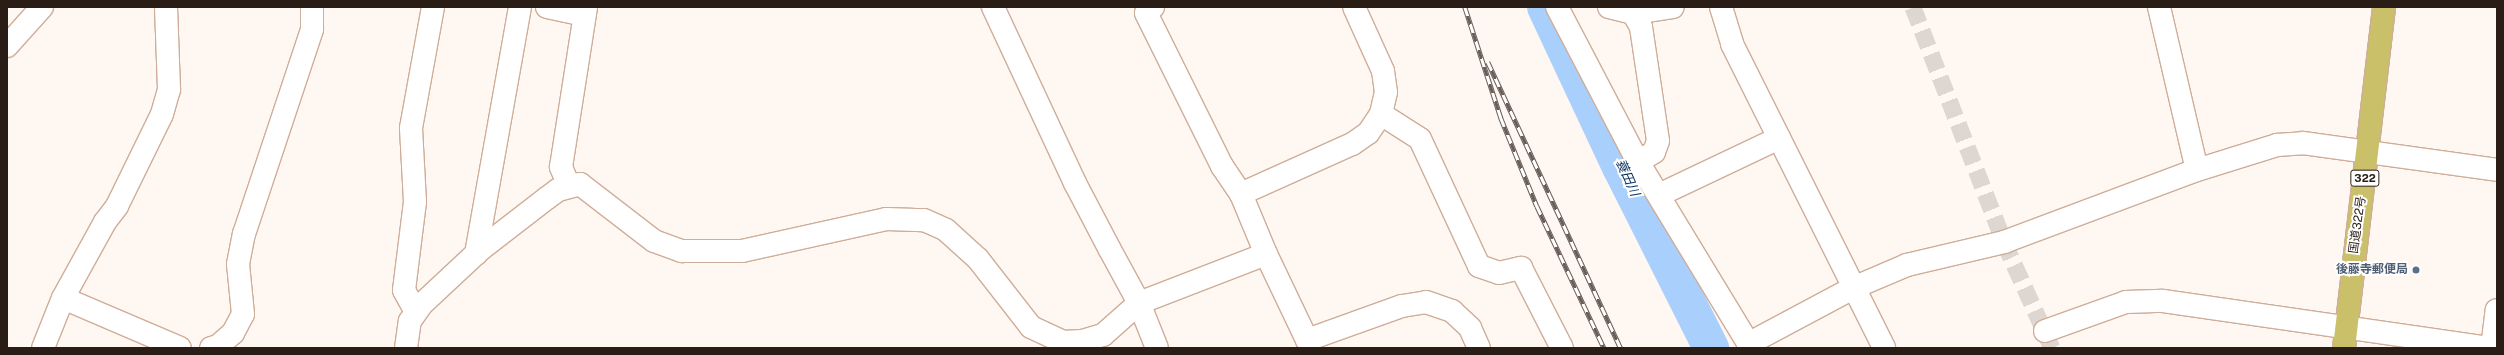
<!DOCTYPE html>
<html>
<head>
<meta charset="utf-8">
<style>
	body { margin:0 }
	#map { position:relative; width:2504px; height:355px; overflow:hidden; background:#fef7f2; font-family:"Public Sans","Noto Sans JP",sans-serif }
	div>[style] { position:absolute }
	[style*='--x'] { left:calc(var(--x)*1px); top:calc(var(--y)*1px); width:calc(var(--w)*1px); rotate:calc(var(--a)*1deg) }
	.river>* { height:36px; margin:-18px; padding:0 18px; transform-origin:18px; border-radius:18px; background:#a9cffc }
	.pedestrian-tunnel>* { height:17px; margin-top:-8.5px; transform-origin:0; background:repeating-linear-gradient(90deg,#ded6d1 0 17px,transparent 0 25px) }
	.roads { filter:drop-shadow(1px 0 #cfad98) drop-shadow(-1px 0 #cfad98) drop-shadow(0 1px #cfad98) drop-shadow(0 -1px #cfad98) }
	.minor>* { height:22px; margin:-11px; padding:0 11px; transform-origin:11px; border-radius:11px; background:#fff }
	.tertiary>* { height:22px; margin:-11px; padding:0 11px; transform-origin:11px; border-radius:11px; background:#fff }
	.trunk>* { height:22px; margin:-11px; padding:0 11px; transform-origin:11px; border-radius:11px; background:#cac06a }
	.rail>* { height:4.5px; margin-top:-2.25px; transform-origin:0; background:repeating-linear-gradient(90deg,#fff 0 9px,#695e57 0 18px); box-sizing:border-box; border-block:1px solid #695e57 }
	.dots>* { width:11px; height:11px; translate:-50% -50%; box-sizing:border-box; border:2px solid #fff; border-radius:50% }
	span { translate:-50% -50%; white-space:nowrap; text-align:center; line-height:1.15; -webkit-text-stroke:4px #fff; paint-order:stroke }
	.shield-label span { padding:1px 3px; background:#fff; border:1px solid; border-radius:3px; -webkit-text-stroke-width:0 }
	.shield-label { font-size:11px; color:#2a1d15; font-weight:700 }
	.street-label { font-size:12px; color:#2a1d15 }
	.service-label { font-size:12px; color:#4e5e75; font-weight:700 }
	.right { translate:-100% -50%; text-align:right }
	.water-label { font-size:13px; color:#03305d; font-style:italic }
	.frame { position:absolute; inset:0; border:8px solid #2a1d15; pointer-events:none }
</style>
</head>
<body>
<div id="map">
	<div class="river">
		<i style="--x:1545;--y:7;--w:177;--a:64.9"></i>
		<i style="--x:1620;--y:167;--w:203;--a:63.3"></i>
	</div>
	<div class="pedestrian-tunnel">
		<i style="--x:1913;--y:7;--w:252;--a:68.8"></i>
		<i style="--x:2004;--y:242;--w:116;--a:65.6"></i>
	</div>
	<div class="roads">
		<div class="minor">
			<i style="--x:547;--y:7;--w:38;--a:12"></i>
			<i style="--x:993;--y:7;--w:194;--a:65"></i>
			<i style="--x:1075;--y:183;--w:73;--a:62.4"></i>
			<i style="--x:1153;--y:7;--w:9;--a:139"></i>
			<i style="--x:1146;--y:13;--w:171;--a:63.6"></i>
			<i style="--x:1222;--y:166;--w:34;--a:56"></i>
			<i style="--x:1354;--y:7;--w:70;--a:65.6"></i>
			<i style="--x:1383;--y:71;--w:21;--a:82"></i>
			<i style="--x:1386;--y:92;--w:23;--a:103"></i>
			<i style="--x:1381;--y:114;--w:23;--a:124"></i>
			<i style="--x:1368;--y:133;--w:19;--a:145"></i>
			<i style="--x:1352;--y:144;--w:122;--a:155.8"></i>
			<i style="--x:1241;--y:194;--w:65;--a:67.4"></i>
			<i style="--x:1266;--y:254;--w:95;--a:64.5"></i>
			<i style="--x:1307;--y:340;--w:101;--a:-19.7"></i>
			<i style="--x:1402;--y:306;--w:24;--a:-9"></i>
			<i style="--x:1426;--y:302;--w:28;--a:19"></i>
			<i style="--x:1452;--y:311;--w:25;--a:43"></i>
			<i style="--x:1470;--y:328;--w:22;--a:66"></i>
			<i style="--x:1557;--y:7;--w:175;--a:62.4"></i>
			<i style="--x:1638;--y:162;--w:218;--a:58.7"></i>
			<i style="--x:1609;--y:7;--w:25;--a:14"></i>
			<i style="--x:1633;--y:13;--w:40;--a:-8.5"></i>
			<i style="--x:1721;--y:7;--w:39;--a:73"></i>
			<i style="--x:1732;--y:44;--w:340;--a:63.4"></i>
			<i style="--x:2159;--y:7;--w:167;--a:76.9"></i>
			<i style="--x:1633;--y:13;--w:16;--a:60"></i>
			<i style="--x:1641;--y:27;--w:115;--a:81.5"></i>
			<i style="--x:1658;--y:141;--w:12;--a:110"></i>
			<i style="--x:1654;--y:152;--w:19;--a:148"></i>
			<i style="--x:1381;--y:114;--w:46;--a:32.7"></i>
			<i style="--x:1420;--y:139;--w:140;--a:65.1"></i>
			<i style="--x:1479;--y:266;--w:21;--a:19"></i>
			<i style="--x:1499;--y:273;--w:23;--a:-13"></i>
			<i style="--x:1521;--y:268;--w:90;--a:62.9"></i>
			<i style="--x:569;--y:186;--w:21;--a:-113"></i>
			<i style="--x:561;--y:167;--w:162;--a:-81.1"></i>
			<i style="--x:1659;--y:195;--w:133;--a:-25.4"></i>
			<i style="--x:476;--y:254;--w:251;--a:-79.9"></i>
			<i style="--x:63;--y:298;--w:127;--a:23.1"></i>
			<i style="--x:416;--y:312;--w:25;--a:-119"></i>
			<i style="--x:404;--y:290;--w:89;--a:-82.9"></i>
			<i style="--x:415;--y:202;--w:74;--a:-93.1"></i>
			<i style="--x:411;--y:128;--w:123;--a:-79.7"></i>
			<i style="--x:2045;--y:331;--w:86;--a:-19.7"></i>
			<i style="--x:2126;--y:302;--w:37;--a:-2"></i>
			<i style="--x:2163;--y:301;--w:329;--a:8.2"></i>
			<i style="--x:1748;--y:344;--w:119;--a:-28.1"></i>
			<i style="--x:1853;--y:288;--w:59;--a:-23.1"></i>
			<i style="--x:1907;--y:265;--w:100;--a:-13.3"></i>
			<i style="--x:2004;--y:242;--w:206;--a:-20.5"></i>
			<i style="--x:2197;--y:170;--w:84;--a:-17.4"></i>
			<i style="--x:2277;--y:145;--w:26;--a:-4"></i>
			<i style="--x:2303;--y:143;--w:196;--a:7.9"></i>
			<i style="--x:43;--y:348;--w:54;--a:-68.2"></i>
			<i style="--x:63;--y:298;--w:87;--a:-61.1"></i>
			<i style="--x:105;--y:222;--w:20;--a:-53"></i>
			<i style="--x:117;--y:206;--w:102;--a:-63.9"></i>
			<i style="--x:162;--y:114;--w:26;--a:-74"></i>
			<i style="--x:169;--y:89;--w:82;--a:-92.1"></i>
			<i style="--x:211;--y:348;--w:7;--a:-16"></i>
			<i style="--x:218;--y:346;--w:20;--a:-41"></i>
			<i style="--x:233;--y:333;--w:21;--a:-62"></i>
			<i style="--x:243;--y:314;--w:50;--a:-95.7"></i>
			<i style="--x:238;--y:264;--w:31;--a:-79"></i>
			<i style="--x:244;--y:234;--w:216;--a:-71.6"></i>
			<i style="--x:312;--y:29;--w:22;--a:-90"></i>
			<i style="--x:406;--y:348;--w:27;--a:-82"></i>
			<i style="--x:410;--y:321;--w:19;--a:-55"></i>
			<i style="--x:421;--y:305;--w:82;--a:-43"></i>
			<i style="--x:481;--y:249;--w:83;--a:-37.7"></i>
			<i style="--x:547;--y:198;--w:14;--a:-36"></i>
			<i style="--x:558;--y:190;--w:23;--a:-15"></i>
			<i style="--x:580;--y:184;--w:93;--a:37.6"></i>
			<i style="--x:654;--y:241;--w:30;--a:20"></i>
			<i style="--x:682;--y:251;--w:60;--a:0"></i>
			<i style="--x:742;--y:251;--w:148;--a:-12.5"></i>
			<i style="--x:886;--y:219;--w:38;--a:2"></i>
			<i style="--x:924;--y:220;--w:24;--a:24"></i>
			<i style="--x:946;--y:230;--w:43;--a:42.2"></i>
			<i style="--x:978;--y:259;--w:86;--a:52.1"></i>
			<i style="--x:1031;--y:327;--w:35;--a:25"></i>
			<i style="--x:1063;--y:342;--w:19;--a:-3"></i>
			<i style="--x:1082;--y:341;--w:22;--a:-16"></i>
			<i style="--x:1103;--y:335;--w:48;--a:-41.6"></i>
			<i style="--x:1139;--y:303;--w:136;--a:-21.1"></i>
			<i style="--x:2492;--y:348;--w:38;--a:-83"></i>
		</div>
		<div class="tertiary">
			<i style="--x:7;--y:46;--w:52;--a:-48.1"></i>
			<i style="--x:1109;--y:248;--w:63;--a:61.4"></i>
			<i style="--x:1139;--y:303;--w:48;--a:68.2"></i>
		</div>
		<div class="trunk">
			<i style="--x:2344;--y:348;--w:343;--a:-83.3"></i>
		</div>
	</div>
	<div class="rail">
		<i style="--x:1465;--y:7;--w:117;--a:72"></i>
		<i style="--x:1501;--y:118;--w:95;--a:67.8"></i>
		<i style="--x:1537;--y:206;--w:157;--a:64.7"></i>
		<i style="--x:1488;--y:62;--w:315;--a:65.1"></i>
	</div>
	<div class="dots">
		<i style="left:2416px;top:270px;background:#5c6f8a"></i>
	</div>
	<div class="shield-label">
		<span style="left:2365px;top:178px">322</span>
	</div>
	<div class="street-label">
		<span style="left:2358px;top:225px;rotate:-82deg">国道322号</span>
	</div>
	<div class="service-label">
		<span class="right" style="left:2408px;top:270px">後藤寺郵便局</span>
	</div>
	<div class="water-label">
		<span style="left:1627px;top:178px;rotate:66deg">蓑田川</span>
	</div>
	<div class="frame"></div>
</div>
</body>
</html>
